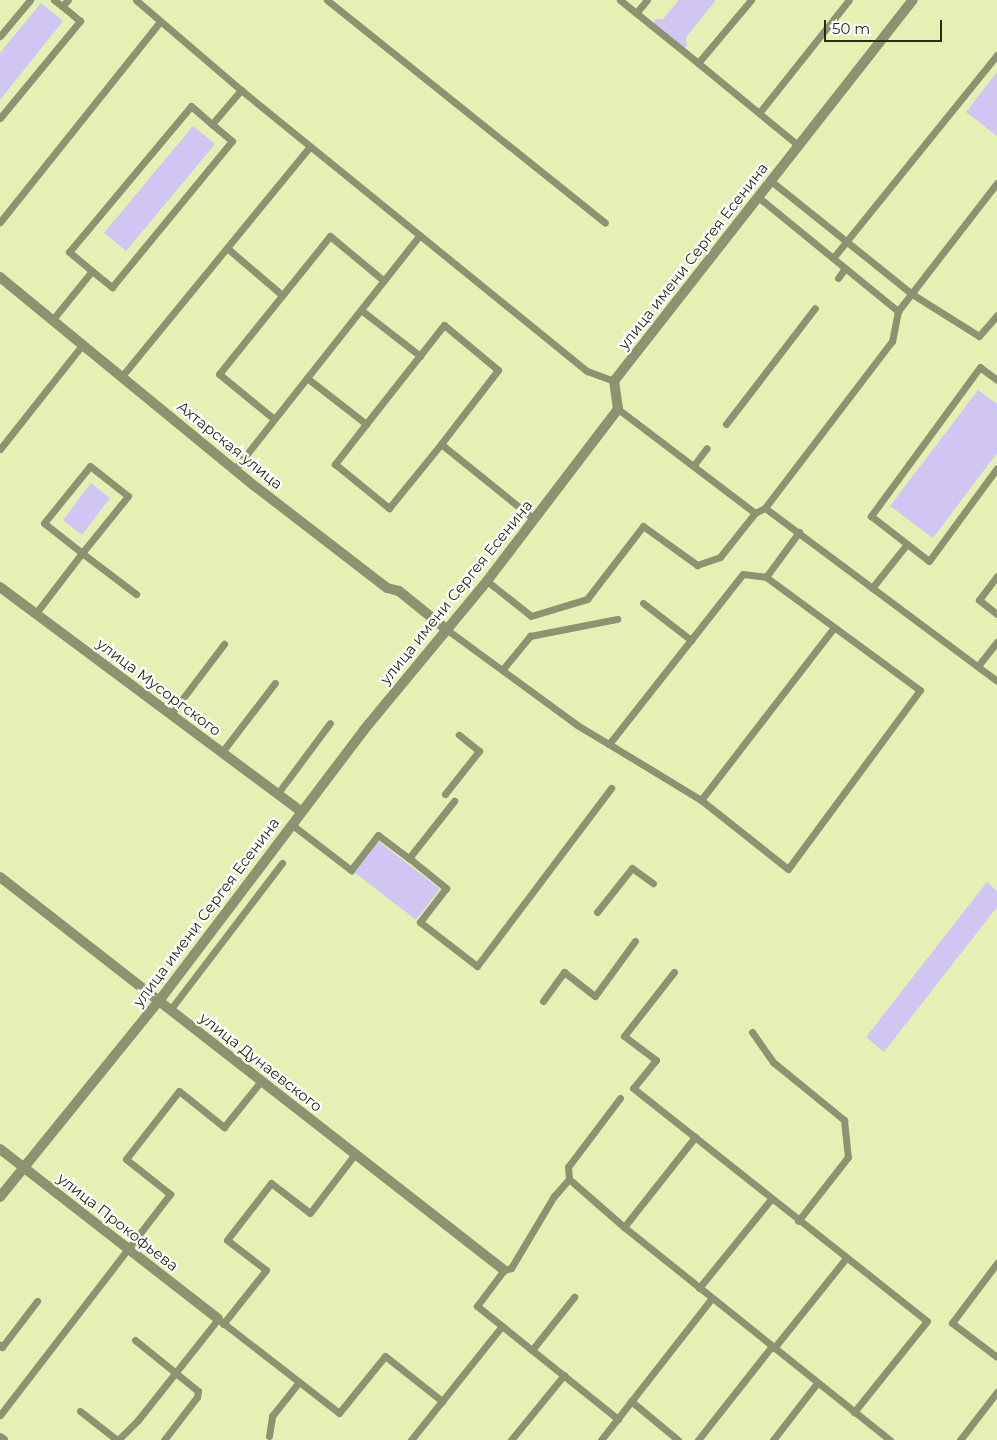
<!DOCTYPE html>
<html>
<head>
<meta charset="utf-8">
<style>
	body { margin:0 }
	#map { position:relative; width:997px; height:1440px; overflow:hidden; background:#e5f1b4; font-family:Montserrat,sans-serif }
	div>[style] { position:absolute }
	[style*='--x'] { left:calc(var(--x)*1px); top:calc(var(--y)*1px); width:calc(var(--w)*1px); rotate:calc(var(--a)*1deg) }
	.green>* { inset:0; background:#d1c5f4 }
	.service>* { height:7px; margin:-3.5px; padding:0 3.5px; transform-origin:3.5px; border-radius:3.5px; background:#8c9370 }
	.minor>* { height:10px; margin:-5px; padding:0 5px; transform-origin:5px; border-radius:5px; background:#8c9370 }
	span { translate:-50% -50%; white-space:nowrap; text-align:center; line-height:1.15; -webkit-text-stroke:4.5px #fff; paint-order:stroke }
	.street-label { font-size:15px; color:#292d15 }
	.scale { position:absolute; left:824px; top:20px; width:118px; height:22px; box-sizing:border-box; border:2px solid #292d15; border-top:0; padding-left:6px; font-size:15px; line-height:18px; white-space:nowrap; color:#292d15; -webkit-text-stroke:4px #fff; paint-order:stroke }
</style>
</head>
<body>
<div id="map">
	<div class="green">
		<i style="clip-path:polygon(679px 0,716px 0,686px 37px,687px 47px,682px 48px,653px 23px,656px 19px,663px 19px)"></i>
		<i style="clip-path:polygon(41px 3px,63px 21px,0 100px,0 53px)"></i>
		<i style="clip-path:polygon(997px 72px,997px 136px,966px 112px)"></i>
		<i style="clip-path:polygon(193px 126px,215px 144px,126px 251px,104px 233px)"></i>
		<i style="clip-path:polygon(978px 390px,997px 404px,997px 453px,933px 538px,890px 506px)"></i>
		<i style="clip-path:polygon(91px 483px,110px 498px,82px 535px,63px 520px)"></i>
		<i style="clip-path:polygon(378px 841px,440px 889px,416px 920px,354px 872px)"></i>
		<i style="clip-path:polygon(987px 882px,997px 891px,997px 907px,884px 1052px,866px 1037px)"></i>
	</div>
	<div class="service">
		<i style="--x:54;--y:0;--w:10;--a:37"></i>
		<i style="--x:136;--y:0;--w:138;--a:40.6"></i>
		<i style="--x:241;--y:90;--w:446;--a:39.1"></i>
		<i style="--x:587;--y:371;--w:29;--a:20"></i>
		<i style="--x:327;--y:0;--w:356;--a:38.7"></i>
		<i style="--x:620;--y:0;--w:100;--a:38.9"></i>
		<i style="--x:751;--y:0;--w:82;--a:130.1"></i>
		<i style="--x:698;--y:63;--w:131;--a:39.4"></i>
		<i style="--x:636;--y:13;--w:17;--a:-50"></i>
		<i style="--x:0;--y:36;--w:47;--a:-50.2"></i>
		<i style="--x:759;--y:113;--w:144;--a:-51.5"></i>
		<i style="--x:0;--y:118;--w:126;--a:-50.5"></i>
		<i style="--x:80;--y:21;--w:23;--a:-140"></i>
		<i style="--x:62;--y:6;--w:8;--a:-45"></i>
		<i style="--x:771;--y:181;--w:181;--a:38.7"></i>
		<i style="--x:912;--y:294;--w:79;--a:32.1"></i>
		<i style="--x:979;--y:336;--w:28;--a:-49"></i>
		<i style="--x:758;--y:197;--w:181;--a:39.2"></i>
		<i style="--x:898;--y:311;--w:31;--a:101"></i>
		<i style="--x:892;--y:341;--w:210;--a:127.3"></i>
		<i style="--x:0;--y:222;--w:255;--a:-51.4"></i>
		<i style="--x:227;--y:248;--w:72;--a:40.5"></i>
		<i style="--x:833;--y:258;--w:261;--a:-51.1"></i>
		<i style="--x:92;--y:271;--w:26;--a:39"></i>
		<i style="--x:112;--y:287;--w:189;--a:-50.6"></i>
		<i style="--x:232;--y:141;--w:26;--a:-140"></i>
		<i style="--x:838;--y:278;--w:12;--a:-55"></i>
		<i style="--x:361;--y:310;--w:75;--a:37.9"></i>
		<i style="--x:898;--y:311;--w:162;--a:-52.3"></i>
		<i style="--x:53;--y:319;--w:62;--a:-50.9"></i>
		<i style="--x:92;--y:271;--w:30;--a:-140"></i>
		<i style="--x:69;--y:252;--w:190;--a:-50.1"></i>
		<i style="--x:191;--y:106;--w:28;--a:41"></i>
		<i style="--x:212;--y:124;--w:45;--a:-49.5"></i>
		<i style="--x:122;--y:376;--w:297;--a:-50.7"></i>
		<i style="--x:307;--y:378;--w:75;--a:37.9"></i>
		<i style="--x:366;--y:424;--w:51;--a:127.8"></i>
		<i style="--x:335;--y:464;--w:70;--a:39.2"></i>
		<i style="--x:389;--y:508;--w:82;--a:-50.9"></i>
		<i style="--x:441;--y:444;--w:119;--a:38.9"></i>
		<i style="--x:997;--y:380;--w:21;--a:-143"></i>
		<i style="--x:980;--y:367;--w:185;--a:126.2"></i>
		<i style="--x:871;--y:516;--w:73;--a:37.8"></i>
		<i style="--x:929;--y:561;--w:115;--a:-53.8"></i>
		<i style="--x:618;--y:409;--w:172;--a:37.2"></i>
		<i style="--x:755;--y:513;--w:11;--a:-27"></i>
		<i style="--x:765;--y:508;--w:289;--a:36.7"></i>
		<i style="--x:274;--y:419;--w:71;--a:-140.7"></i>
		<i style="--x:219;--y:374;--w:177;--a:-51.2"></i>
		<i style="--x:330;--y:236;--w:70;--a:39.8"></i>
		<i style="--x:366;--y:424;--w:126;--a:-51.8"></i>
		<i style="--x:444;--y:325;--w:70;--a:39.8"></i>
		<i style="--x:498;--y:370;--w:93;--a:127.6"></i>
		<i style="--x:726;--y:424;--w:146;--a:-52.5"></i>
		<i style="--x:0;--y:449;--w:134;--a:-51.7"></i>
		<i style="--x:694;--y:465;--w:21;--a:-53"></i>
		<i style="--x:235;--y:469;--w:298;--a:-51.7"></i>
		<i style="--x:997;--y:576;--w:30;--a:127"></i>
		<i style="--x:979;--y:600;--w:23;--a:38"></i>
		<i style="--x:766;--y:577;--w:56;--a:-53.7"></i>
		<i style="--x:487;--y:581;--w:56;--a:38.5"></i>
		<i style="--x:531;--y:616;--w:59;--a:-16.9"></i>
		<i style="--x:587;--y:599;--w:92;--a:-52.5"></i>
		<i style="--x:643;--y:526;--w:67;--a:35.8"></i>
		<i style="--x:697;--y:565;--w:24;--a:-19"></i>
		<i style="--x:720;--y:557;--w:56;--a:-51.5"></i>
		<i style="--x:872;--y:588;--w:56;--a:-51.5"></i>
		<i style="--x:643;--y:603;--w:61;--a:37.6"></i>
		<i style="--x:36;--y:613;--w:76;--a:-52.5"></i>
		<i style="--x:82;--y:553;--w:48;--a:-141.7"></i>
		<i style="--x:44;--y:523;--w:73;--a:-51.1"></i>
		<i style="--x:90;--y:466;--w:48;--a:38.3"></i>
		<i style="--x:128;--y:496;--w:73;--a:128.9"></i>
		<i style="--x:82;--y:553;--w:68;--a:37.2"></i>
		<i style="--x:446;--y:629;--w:162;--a:36.2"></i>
		<i style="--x:577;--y:725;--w:37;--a:31"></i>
		<i style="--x:609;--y:744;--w:216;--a:-51.8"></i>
		<i style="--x:743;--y:574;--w:23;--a:7"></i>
		<i style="--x:766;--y:577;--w:191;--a:36.3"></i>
		<i style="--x:920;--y:690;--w:222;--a:126.4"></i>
		<i style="--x:788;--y:869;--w:111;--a:-141.6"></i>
		<i style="--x:701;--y:800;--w:108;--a:-148.7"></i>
		<i style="--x:978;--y:666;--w:31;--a:-52"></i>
		<i style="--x:503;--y:669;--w:43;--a:-50.7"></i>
		<i style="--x:530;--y:636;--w:89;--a:-11.1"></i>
		<i style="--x:171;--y:714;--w:88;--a:-52.9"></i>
		<i style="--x:222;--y:752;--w:87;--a:-52.5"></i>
		<i style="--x:278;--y:793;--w:87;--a:-53.4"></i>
		<i style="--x:445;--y:794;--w:55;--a:-51.7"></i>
		<i style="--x:479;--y:751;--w:26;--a:-141"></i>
		<i style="--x:701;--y:800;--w:218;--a:-52.4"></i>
		<i style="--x:291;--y:824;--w:76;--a:37.5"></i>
		<i style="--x:351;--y:870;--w:44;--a:-52.4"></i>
		<i style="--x:378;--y:835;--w:39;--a:37"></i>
		<i style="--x:409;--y:858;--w:48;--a:39"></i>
		<i style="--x:446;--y:888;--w:43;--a:127.4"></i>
		<i style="--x:420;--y:922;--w:72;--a:37.7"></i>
		<i style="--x:477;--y:966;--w:223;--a:-53"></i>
		<i style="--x:409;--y:858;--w:73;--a:-51.7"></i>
		<i style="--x:597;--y:912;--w:56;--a:-51.5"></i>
		<i style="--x:632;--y:868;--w:26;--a:36"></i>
		<i style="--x:674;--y:972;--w:81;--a:128"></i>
		<i style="--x:624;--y:1036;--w:40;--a:37"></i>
		<i style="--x:656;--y:1060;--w:36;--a:129"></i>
		<i style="--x:633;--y:1088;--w:375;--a:38.4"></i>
		<i style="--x:927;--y:1321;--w:117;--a:128.7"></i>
		<i style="--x:543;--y:1001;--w:36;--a:-54"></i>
		<i style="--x:564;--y:972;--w:39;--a:38"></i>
		<i style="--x:595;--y:996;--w:68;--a:-54"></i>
		<i style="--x:170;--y:1010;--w:185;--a:-52.7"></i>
		<i style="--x:752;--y:1032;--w:37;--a:55"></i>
		<i style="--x:773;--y:1062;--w:92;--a:39.2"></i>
		<i style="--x:844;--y:1120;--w:37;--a:84"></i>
		<i style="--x:848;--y:1157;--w:81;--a:128"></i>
		<i style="--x:620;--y:1098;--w:86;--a:127"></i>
		<i style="--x:568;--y:1167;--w:12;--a:85"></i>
		<i style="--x:569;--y:1179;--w:73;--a:41.1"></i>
		<i style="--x:624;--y:1227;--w:341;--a:38.7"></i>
		<i style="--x:569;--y:1179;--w:23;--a:131"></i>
		<i style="--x:554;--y:1196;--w:84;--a:120.8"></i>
		<i style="--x:511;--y:1268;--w:7;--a:164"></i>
		<i style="--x:504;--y:1270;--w:45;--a:126.9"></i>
		<i style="--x:477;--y:1306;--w:181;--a:38.7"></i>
		<i style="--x:624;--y:1227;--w:115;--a:-51.7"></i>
		<i style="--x:997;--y:1263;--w:75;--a:126.9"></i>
		<i style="--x:952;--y:1323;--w:56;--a:37.1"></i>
		<i style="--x:699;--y:1288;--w:114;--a:-51"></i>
		<i style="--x:223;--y:1324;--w:69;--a:-51.5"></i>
		<i style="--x:266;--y:1270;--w:49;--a:-142.4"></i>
		<i style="--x:227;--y:1240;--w:72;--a:-52.3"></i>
		<i style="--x:271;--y:1183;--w:49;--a:37.6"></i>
		<i style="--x:310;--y:1213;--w:74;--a:-52.7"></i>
		<i style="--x:135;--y:1340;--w:81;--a:39"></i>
		<i style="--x:198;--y:1391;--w:6;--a:99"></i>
		<i style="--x:197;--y:1397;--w:54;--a:127.5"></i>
		<i style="--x:0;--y:1345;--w:3;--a:45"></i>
		<i style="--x:2;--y:1347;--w:58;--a:-52.7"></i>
		<i style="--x:774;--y:1348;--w:115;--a:-51.3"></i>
		<i style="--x:532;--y:1350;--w:68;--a:-51.6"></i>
		<i style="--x:631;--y:1401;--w:61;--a:39.7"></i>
		<i style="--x:80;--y:1411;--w:47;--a:38.1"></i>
		<i style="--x:0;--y:1415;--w:279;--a:-52.4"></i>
		<i style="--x:170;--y:1194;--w:56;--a:-141.5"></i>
		<i style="--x:126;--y:1159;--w:86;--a:-52.1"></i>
		<i style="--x:179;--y:1091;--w:58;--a:38.7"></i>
		<i style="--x:224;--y:1127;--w:59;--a:-51.2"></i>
		<i style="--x:269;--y:1436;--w:20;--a:-81"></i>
		<i style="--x:272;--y:1416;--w:43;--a:-51.5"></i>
		<i style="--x:118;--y:1440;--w:28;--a:-45"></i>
		<i style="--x:138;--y:1420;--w:129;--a:-51.6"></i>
		<i style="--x:218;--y:1319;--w:153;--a:37.8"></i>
		<i style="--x:339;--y:1413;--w:73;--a:-51.1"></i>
		<i style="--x:385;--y:1356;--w:73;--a:38.3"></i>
		<i style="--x:411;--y:1440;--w:146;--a:-51.4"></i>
		<i style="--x:511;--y:1440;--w:84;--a:-50.8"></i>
		<i style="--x:601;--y:1440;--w:180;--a:-52"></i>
		<i style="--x:698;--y:1440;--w:120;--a:-51.8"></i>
		<i style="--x:773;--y:1440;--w:72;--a:-52.3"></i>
		<i style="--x:960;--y:1440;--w:61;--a:-52.4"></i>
	</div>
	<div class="minor">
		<i style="--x:0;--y:277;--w:331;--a:39.4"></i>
		<i style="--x:256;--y:487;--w:165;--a:37.6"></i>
		<i style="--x:387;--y:588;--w:12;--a:14"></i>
		<i style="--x:399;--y:591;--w:60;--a:39"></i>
		<i style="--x:0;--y:587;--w:375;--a:36.7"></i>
		<i style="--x:0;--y:877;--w:639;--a:37.95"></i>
		<i style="--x:0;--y:1149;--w:276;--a:37.9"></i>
		<i style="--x:0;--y:1197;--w:252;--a:-51"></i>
		<i style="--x:159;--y:1001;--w:338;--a:-52.9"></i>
		<i style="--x:363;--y:731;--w:195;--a:-50.4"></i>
		<i style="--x:487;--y:581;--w:216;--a:-52.7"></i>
		<i style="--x:618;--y:409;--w:28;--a:-98"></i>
		<i style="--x:614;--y:381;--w:484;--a:-51.9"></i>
		<i style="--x:0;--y:1438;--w:4;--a:34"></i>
	</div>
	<div class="street-label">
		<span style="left:693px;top:256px;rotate:-52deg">улица имени Сергея Есенина</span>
		<span style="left:230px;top:445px;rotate:39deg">Ахтарская улица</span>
		<span style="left:456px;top:592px;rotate:-51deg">улица имени Сергея Есенина</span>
		<span style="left:159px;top:687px;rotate:37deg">улица Мусоргского</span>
		<span style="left:206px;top:912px;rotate:-53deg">улица имени Сергея Есенина</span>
		<span style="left:261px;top:1062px;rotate:38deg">улица Дунаевского</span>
		<span style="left:118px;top:1222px;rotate:38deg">улица Прокофьева</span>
	</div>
	<div class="scale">50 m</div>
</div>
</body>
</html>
